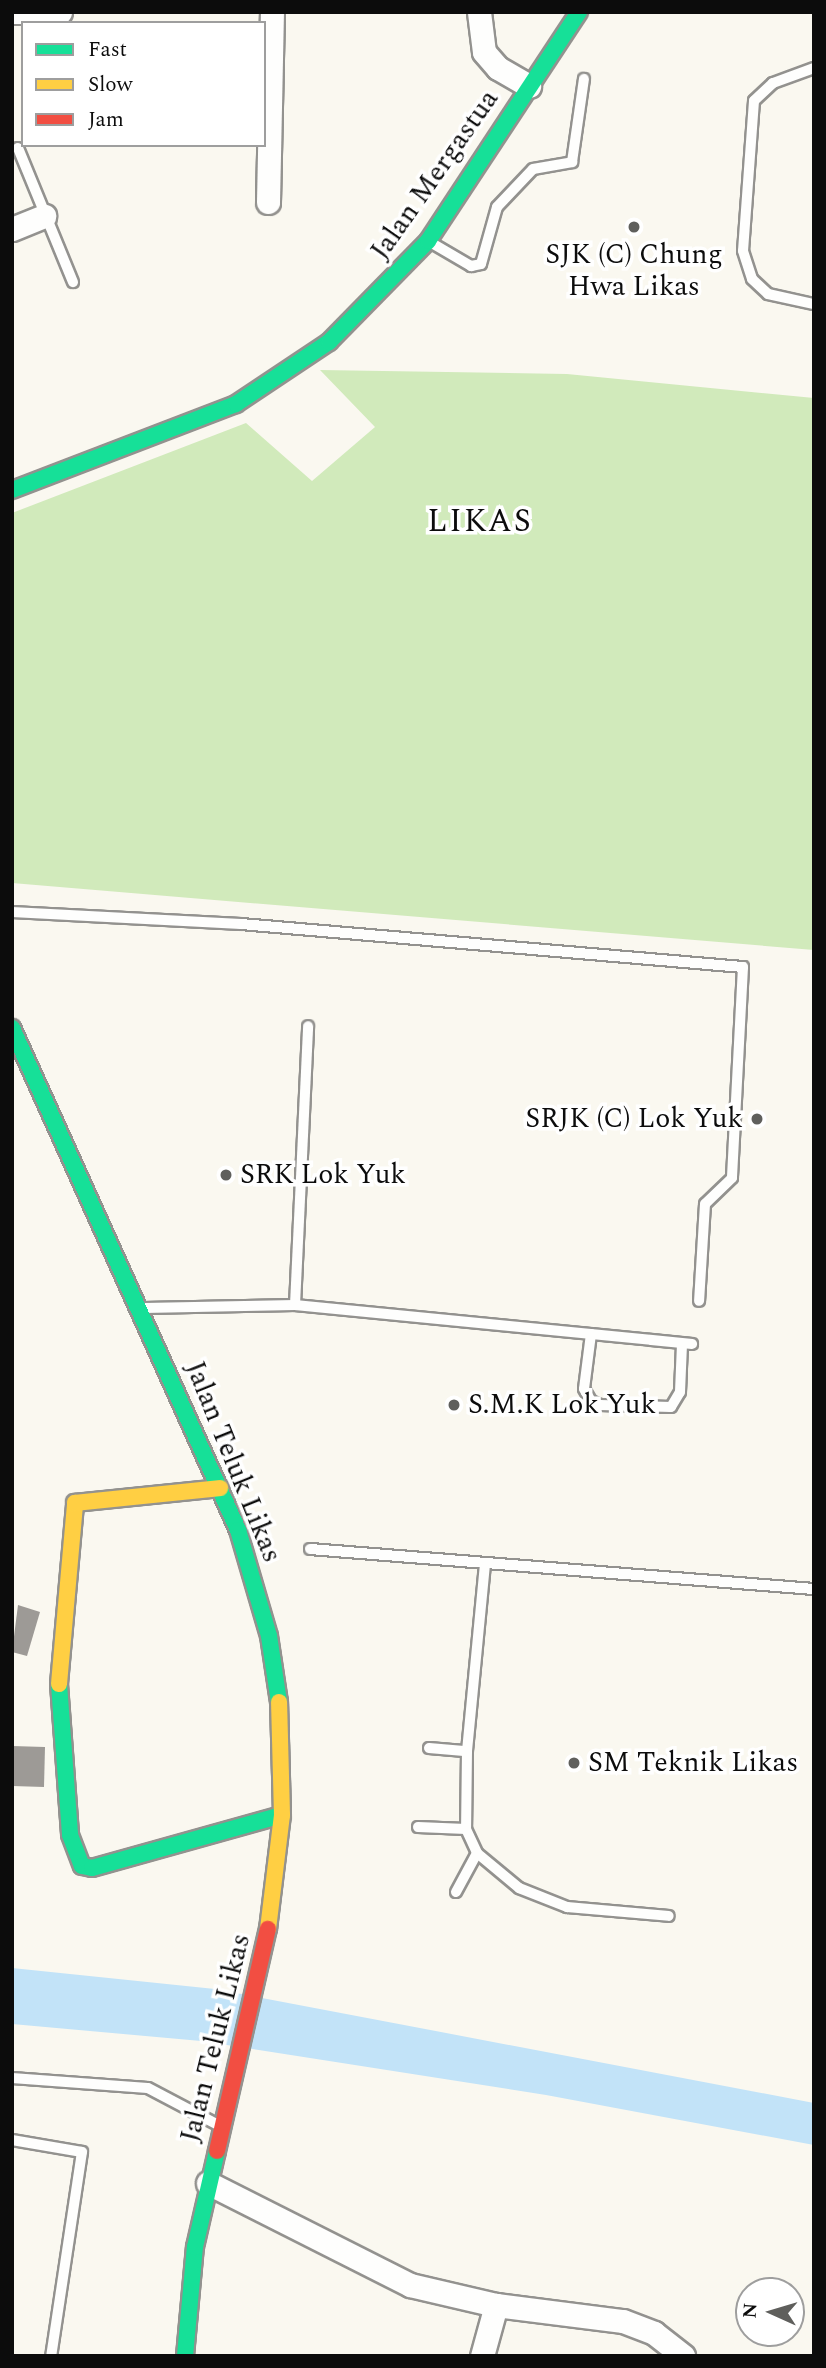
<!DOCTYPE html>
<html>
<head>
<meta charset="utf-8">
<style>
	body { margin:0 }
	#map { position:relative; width:826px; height:2368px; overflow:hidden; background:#faf8f0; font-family:Spectral,serif }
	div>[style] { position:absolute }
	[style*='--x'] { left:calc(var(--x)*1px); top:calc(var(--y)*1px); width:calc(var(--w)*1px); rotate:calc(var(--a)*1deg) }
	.forest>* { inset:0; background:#d1eabb }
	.water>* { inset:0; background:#c2e3f8 }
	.building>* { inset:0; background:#9d9a96 }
	.roads { filter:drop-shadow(2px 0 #93928f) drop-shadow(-2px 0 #93928f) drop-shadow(0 2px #93928f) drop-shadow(0 -2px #93928f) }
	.lane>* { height:10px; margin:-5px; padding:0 5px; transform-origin:5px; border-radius:5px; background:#fefefd }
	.street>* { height:23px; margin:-11.5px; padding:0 11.5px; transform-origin:11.5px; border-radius:11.5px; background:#fefefd }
	.fast>* { height:16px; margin:-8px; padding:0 8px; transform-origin:8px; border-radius:8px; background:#16e098 }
	.slow>* { height:16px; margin:-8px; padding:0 8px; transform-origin:8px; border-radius:8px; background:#ffcf43 }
	.jam>* { height:16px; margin:-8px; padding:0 8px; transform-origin:8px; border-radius:8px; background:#f24e42 }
	.dots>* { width:19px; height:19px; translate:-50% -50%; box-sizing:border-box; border:4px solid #fff; border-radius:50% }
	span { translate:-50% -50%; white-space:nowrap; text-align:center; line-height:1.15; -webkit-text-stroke:7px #fff; paint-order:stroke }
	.street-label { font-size:28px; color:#0c0c0c }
	.poi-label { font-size:28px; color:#0c0c0c }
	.right { translate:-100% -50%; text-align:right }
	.left { translate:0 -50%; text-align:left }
	.quarter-label { font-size:32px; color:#0c0c0c; letter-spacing:2px }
	.frame { position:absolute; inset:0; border:14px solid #0c0c0c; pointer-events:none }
	.legend { position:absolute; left:21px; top:21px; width:245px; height:126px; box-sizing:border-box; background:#fff; border:2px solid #9e9e9e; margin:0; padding:9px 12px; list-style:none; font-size:21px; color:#0c0c0c }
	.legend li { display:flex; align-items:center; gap:14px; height:35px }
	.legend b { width:35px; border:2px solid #9e9e9e }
	.north { position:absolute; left:735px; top:2277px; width:70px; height:70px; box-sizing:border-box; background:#fff; border:2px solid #9e9e9e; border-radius:50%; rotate:274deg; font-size:19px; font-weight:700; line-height:28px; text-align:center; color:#0c0c0c }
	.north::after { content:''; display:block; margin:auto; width:24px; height:32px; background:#5f5f5c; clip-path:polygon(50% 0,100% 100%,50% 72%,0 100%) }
</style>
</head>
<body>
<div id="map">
	<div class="forest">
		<i style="clip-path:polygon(320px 370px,567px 374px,814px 398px,814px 950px,12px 883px,12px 513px,246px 423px,312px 481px,375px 427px)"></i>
	</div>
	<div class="water">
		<i style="clip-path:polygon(12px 1968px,215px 1989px,814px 2103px,814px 2145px,546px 2095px,201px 2041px,12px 2024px)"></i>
	</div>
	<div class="building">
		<i style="clip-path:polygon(18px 1605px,40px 1612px,27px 1656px,12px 1652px)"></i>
		<i style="clip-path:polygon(12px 1746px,45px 1747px,44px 1787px,12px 1786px)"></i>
	</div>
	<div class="roads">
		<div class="lane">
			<i style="--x:814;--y:68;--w:44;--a:159.9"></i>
			<i style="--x:773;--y:83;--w:26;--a:137"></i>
			<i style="--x:754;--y:101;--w:150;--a:94.2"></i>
			<i style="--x:743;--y:251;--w:29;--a:72"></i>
			<i style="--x:752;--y:279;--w:22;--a:43"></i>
			<i style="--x:768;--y:294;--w:47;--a:12.3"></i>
			<i style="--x:18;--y:148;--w:145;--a:67.7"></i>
			<i style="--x:430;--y:242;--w:48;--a:30.3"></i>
			<i style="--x:471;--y:266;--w:10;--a:-11"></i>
			<i style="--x:481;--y:264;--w:59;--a:-74.3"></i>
			<i style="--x:497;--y:207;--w:52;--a:-46.5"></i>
			<i style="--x:533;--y:169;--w:40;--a:-10"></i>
			<i style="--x:572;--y:162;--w:84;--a:-81.8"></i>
			<i style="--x:12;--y:912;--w:229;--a:3"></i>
			<i style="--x:241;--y:924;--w:504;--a:4.9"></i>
			<i style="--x:743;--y:967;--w:211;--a:93"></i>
			<i style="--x:732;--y:1178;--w:37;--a:136"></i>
			<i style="--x:705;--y:1204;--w:97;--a:93.5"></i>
			<i style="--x:295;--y:1305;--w:399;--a:5.6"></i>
			<i style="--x:144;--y:1308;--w:151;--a:-1.1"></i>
			<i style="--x:295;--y:1305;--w:279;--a:-87.3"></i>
			<i style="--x:591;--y:1334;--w:55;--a:97.3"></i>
			<i style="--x:584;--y:1389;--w:14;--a:60"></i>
			<i style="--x:591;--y:1401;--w:10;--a:24"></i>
			<i style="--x:600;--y:1405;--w:71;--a:1.6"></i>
			<i style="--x:671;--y:1407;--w:17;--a:-59"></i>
			<i style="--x:680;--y:1392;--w:48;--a:-87.6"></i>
			<i style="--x:310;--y:1549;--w:506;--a:4.54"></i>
			<i style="--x:485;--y:1564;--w:188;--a:95.5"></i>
			<i style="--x:467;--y:1751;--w:78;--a:90.7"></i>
			<i style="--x:466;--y:1829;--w:26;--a:65"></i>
			<i style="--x:477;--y:1853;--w:55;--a:39.8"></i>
			<i style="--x:519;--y:1888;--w:52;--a:21.6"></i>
			<i style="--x:567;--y:1907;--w:102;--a:5"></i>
			<i style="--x:429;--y:1748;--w:38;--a:5"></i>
			<i style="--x:418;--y:1827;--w:48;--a:2.4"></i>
			<i style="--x:456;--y:1892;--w:44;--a:-61.7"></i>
			<i style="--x:12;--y:2078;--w:136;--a:4.2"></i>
			<i style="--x:148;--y:2088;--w:81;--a:27.8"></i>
			<i style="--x:12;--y:2140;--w:71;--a:9.7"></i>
			<i style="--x:82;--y:2152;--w:206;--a:98.6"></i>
		</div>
		<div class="street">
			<i style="--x:12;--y:12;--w:48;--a:0"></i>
			<i style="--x:479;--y:12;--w:40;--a:82.9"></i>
			<i style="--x:484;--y:52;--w:21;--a:49"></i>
			<i style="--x:498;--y:68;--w:36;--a:30"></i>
			<i style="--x:268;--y:202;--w:190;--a:-88.8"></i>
			<i style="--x:12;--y:229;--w:35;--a:-22"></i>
			<i style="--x:208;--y:2183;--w:226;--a:26.8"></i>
			<i style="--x:410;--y:2285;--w:88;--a:13.1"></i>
			<i style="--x:496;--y:2305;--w:128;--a:7.2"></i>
			<i style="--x:623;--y:2321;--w:33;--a:21"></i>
			<i style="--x:654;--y:2333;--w:37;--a:38"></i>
			<i style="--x:482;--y:2356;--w:53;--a:-74.6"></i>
		</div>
		<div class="fast">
			<i style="--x:12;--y:490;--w:240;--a:-21"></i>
			<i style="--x:236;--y:404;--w:112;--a:-33.7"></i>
			<i style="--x:329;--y:342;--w:141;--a:-45.6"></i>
			<i style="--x:428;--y:241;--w:274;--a:-56.6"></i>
			<i style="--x:12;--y:1028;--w:551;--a:65.76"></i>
			<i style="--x:238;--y:1530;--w:110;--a:73.7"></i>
			<i style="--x:269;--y:1636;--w:67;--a:81.4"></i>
			<i style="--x:59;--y:1684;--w:151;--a:85.8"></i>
			<i style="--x:70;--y:1835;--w:33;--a:69"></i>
			<i style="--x:82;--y:1866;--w:10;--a:11"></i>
			<i style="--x:92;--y:1868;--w:197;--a:-15.6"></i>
			<i style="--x:185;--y:2356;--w:109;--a:-84.8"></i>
			<i style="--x:195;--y:2247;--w:98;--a:-77.1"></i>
		</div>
		<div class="slow">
			<i style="--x:59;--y:1684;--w:182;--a:-84.9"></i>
			<i style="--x:75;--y:1503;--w:146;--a:-5.9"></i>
			<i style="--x:268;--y:1929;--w:115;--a:-83"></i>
			<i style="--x:282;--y:1815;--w:113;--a:-91.5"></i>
		</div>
		<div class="jam">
			<i style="--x:217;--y:2151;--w:228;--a:-77.1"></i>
		</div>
	</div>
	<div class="dots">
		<i style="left:634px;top:227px;background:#5f5f5c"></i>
		<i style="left:757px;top:1119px;background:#5f5f5c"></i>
		<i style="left:226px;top:1175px;background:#5f5f5c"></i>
		<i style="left:454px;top:1405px;background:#5f5f5c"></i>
		<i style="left:574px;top:1763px;background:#5f5f5c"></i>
	</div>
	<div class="street-label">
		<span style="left:435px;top:175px;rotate:-55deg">Jalan Mergastua</span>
		<span style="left:233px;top:1462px;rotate:68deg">Jalan Teluk Likas</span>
		<span style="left:216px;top:2038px;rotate:-76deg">Jalan Teluk Likas</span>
	</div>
	<div class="poi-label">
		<span style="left:634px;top:271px">SJK (C) Chung<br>Hwa Likas</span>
		<span class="right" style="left:743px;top:1119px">SRJK (C) Lok Yuk</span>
		<span class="left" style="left:240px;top:1175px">SRK Lok Yuk</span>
		<span class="left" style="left:468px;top:1405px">S.M.K Lok Yuk</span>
		<span class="left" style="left:588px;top:1763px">SM Teknik Likas</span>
	</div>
	<div class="quarter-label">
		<span style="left:480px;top:522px">LIKAS</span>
	</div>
	<div class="frame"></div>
	<ul class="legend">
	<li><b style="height:9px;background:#16e098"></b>Fast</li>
	<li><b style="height:9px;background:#ffcf43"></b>Slow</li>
	<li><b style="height:9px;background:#f24e42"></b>Jam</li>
	</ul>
	<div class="north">N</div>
</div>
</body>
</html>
